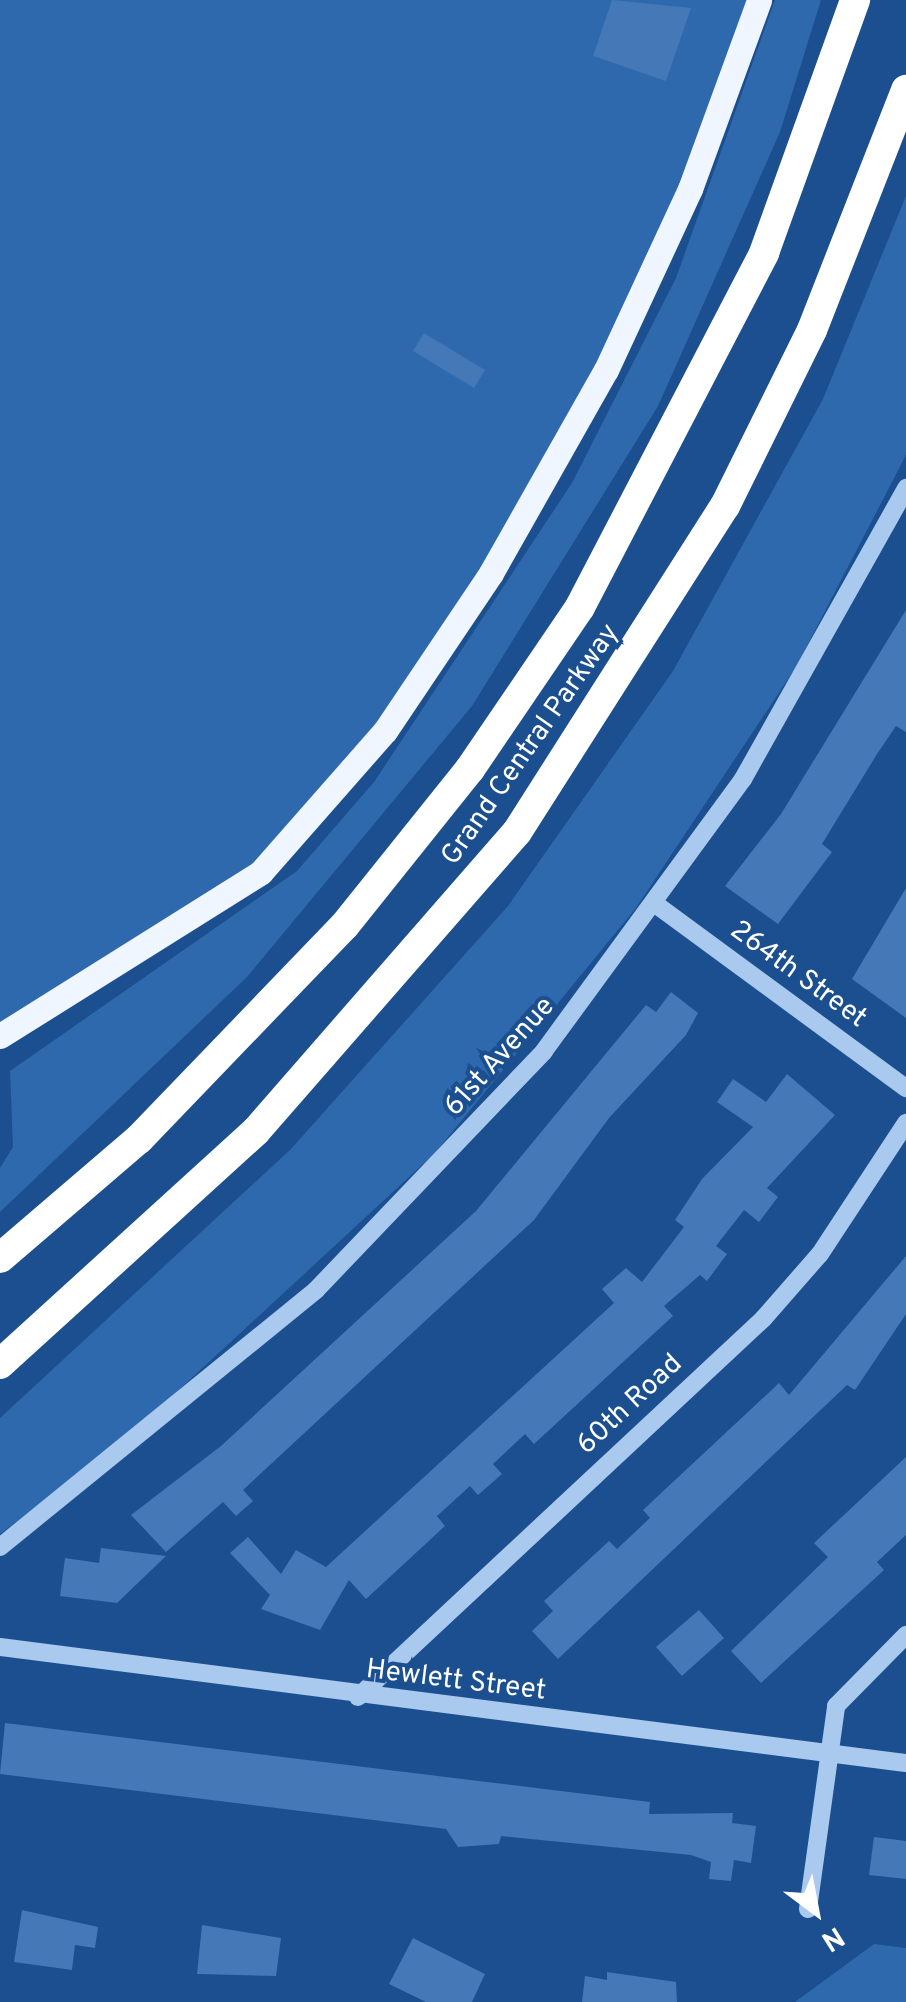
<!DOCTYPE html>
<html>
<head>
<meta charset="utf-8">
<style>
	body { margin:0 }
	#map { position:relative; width:906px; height:2002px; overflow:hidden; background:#1b4f8f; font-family:Overpass,sans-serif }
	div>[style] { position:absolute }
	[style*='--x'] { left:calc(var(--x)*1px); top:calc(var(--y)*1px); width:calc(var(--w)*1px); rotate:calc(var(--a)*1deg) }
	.green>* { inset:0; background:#2e69ad }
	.building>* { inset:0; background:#4478b7 }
	.minor>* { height:18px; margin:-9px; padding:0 9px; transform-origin:9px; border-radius:9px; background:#a9c9ee }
	.major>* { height:25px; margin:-12.5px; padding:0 12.5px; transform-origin:12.5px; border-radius:12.5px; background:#f0f6ff }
	.highway>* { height:30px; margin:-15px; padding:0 15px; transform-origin:15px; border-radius:15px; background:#fff }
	span { translate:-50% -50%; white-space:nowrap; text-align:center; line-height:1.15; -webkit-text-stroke:8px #1b4f8f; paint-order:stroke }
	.street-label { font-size:28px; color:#fff }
	.north { position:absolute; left:766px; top:1862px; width:100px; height:100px; -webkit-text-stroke:8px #1b4f8f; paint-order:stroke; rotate:148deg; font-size:28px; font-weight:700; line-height:40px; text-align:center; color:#fff }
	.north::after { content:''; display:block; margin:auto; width:35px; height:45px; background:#fff; clip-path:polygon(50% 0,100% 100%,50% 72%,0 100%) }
</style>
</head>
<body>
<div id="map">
	<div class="green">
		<i style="clip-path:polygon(0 0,759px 0,690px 189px,531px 507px,287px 848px,0 1036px)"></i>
		<i style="clip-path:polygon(775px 0,821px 0,780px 132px,658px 406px,472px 706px,247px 977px,0 1212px,0 1168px,13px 1147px,10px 1071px,297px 871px,374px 782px,572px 483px,676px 278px)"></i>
		<i style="clip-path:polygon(906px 196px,906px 455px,796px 667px,636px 908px,435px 1153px,129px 1436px,0 1534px,0 1418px,291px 1149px,508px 906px,673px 671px,823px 399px)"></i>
		<i style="clip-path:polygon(874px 1944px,906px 1948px,906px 2002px,795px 2002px)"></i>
	</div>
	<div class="building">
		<i style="clip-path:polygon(612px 0,691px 8px,666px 81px,593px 56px)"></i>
		<i style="clip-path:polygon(424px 333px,485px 370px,474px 388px,413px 351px)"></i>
		<i style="clip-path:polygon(906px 610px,906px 732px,896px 726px,877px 754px,822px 844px,832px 852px,778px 924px,725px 886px,781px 814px)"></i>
		<i style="clip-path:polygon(906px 888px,906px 1018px,852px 979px)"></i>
		<i style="clip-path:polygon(671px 992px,698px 1013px,686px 1035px,609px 1118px,534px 1220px,243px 1490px,253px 1501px,236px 1516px,223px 1502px,166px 1552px,131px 1515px,221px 1446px,476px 1211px,646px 1005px,656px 1012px)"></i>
		<i style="clip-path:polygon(787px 1074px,835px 1115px,767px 1188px,778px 1197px,759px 1222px,744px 1210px,716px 1246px,727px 1254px,707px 1281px,700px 1275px,664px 1306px,673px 1316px,534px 1444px,525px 1434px,493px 1464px,502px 1474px,478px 1495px,470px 1486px,437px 1516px,445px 1526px,366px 1599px,349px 1580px,320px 1630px,261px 1609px,270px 1595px,230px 1553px,248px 1537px,281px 1574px,296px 1550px,326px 1567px,614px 1303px,602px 1289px,626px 1268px,642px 1282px,684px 1227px,675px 1220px,702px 1179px,753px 1127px,717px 1102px,733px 1079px,766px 1102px)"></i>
		<i style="clip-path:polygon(906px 1256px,906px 1314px,855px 1390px,847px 1385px,558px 1659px,532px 1631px,553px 1611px,544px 1601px,609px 1541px,617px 1549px,650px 1518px,643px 1510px,779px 1383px,789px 1395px)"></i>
		<i style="clip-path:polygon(906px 1457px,906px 1535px,877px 1562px,884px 1570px,761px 1683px,731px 1651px,828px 1557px,814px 1543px)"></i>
		<i style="clip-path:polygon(101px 1548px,166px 1556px,117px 1603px,60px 1596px,65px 1558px,99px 1563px)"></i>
		<i style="clip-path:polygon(699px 1610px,724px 1638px,682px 1676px,656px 1647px)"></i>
		<i style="clip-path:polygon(5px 1723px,650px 1802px,649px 1814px,733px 1813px,732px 1823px,756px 1826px,751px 1863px,734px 1860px,731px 1881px,709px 1879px,711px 1862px,691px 1855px,501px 1836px,499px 1844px,458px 1847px,446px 1829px,0 1774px)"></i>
		<i style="clip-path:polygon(874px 1837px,906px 1841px,906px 1879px,869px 1875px)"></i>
		<i style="clip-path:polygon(22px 1910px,98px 1927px,95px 1948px,75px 1945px,72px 1970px,14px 1962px)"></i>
		<i style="clip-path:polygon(202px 1925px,281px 1938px,276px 1976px,197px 1974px)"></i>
		<i style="clip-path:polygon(413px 1938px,485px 1974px,472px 2002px,426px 2002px,389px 1984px)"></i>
		<i style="clip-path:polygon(607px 1972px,676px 1982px,677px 2002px,582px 2002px,585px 1976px,607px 1980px)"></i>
	</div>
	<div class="minor">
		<i style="--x:658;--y:906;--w:308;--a:36.3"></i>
		<i style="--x:0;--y:1547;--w:407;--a:-39.1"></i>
		<i style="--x:316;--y:1290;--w:330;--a:-46.3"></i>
		<i style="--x:544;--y:1051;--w:337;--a:-53.8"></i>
		<i style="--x:743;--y:779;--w:334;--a:-60.7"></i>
		<i style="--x:0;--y:1647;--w:913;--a:7.3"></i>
		<i style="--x:358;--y:1697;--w:554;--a:-43.03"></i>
		<i style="--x:763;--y:1319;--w:86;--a:-48.8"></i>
		<i style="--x:820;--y:1254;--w:157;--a:-56.7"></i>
		<i style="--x:808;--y:1909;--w:205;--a:-82.1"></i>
		<i style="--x:836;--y:1706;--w:100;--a:-45.4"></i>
	</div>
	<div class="major">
		<i style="--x:0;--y:1036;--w:308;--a:-32.1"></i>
		<i style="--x:261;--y:872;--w:188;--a:-48.7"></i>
		<i style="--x:385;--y:731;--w:190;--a:-56.1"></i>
		<i style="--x:491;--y:573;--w:233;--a:-60.5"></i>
		<i style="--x:606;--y:370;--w:200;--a:-65.1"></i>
		<i style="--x:690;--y:189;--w:201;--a:-69.9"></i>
	</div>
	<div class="highway">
		<i style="--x:0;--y:1258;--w:183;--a:-40.6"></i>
		<i style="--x:139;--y:1139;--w:297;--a:-46.1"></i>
		<i style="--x:345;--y:925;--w:200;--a:-51.3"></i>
		<i style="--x:470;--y:769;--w:196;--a:-55.8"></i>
		<i style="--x:580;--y:607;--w:399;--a:-62.5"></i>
		<i style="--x:764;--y:253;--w:269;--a:-70.2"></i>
		<i style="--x:0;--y:1364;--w:346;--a:-42.3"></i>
		<i style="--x:256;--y:1131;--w:397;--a:-48.9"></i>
		<i style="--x:517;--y:832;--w:387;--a:-57.5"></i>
		<i style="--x:725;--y:506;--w:196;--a:-63.7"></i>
		<i style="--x:812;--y:330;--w:258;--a:-68.6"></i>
	</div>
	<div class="street-label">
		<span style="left:531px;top:745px;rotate:-55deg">Grand Central Parkway</span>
		<span style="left:798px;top:975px;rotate:36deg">264th Street</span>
		<span style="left:500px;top:1057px;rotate:-48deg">61st Avenue</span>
		<span style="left:630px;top:1405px;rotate:-43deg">60th Road</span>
		<span style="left:456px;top:1681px;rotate:7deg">Hewlett Street</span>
	</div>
	<div class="north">N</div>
</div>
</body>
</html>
